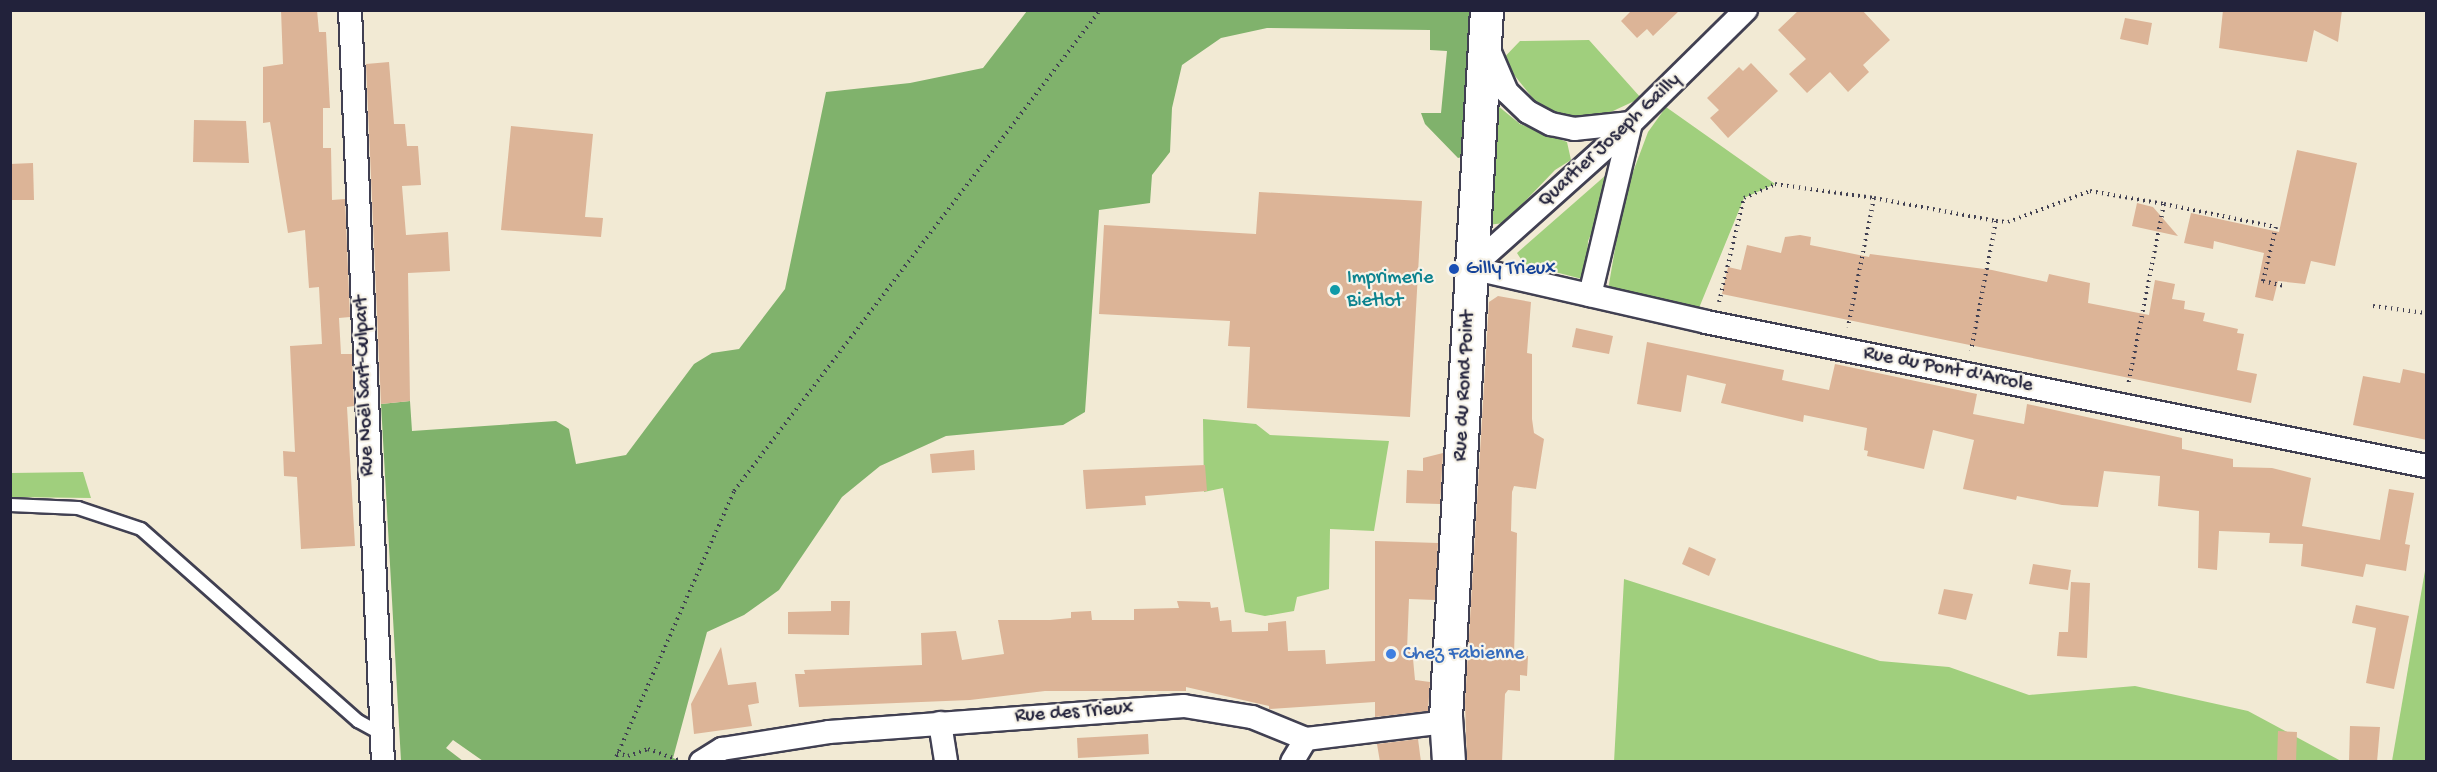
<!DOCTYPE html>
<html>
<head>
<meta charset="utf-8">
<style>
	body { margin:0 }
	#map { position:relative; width:2437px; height:772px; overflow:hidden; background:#f2ead4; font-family:"Gochi Hand",sans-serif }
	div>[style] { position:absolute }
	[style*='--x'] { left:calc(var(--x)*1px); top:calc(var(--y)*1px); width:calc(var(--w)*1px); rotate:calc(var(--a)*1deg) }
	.green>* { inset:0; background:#a0cf7d }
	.forest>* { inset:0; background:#80b26c }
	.building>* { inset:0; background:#dcb497 }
	.path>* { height:4px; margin-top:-2px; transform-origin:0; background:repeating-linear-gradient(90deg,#414052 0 1.5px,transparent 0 6px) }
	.roads { filter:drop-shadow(2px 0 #414052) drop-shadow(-2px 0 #414052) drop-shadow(0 2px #414052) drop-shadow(0 -2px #414052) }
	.lane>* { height:12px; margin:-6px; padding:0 6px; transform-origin:6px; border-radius:6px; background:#fff }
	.street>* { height:22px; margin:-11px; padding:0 11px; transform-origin:11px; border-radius:11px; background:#fff }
	.secondary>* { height:32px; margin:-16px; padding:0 16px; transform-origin:16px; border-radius:16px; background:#fff }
	.dots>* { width:16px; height:16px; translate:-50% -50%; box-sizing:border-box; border:3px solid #f7f3e8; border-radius:50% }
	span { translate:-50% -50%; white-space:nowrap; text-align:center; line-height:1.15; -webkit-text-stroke:4.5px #f7f3e8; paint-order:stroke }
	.street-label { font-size:20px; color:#22223b }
	.transit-label { font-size:20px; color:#164399 }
	.left { translate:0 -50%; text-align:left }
	.culture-label { font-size:20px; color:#0d838f }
	.shop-label { font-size:20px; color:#366cbe }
	.frame { position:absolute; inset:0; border:12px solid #22223b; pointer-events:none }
</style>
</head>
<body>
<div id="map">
	<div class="green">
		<i style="clip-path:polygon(1589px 40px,1641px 98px,1600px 117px,1572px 120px,1539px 106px,1511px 71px,1494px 68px,1520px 41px)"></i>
		<i style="clip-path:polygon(1492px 101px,1520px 124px,1567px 142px,1571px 160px,1555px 170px,1504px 223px,1488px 225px)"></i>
		<i style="clip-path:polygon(1666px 107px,1775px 184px,1744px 198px,1699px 308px,1608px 290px,1624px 196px,1648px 132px)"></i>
		<i style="clip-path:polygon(1606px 175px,1606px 201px,1588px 241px,1586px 280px,1524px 264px,1517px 253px)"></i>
		<i style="clip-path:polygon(1203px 419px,1256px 424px,1270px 435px,1389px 441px,1374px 531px,1330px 529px,1329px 589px,1297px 597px,1294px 611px,1265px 616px,1245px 612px,1223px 488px,1204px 492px)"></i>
		<i style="clip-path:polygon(83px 472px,91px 498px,11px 497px,11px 473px)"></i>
		<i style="clip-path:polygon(2426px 565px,2426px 761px,2392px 761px)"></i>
		<i style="clip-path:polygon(1624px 579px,1880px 661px,1949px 667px,2029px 695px,2135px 686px,2248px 711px,2341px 761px,1614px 762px)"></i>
	</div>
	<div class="forest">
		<i style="clip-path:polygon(1027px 11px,1477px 11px,1469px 155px,1458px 158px,1425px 124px,1421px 113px,1441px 113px,1447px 51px,1430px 50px,1430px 30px,1267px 28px,1221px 38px,1182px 65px,1172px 108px,1170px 152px,1152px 175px,1150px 203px,1099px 210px,1085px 412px,1063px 425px,946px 436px,880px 466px,842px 497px,779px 590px,744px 615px,707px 632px,673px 758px,682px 761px,483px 761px,453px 740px,446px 748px,463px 761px,401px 761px,381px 404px,410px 401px,412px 431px,556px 421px,569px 429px,576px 464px,626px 455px,694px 364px,712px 353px,739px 349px,785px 289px,826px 92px,910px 83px,983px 68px)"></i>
	</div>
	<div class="building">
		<i style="clip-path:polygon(281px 10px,317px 10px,319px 32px,326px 32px,330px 108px,323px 108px,323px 148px,331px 148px,332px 200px,345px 199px,350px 317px,339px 318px,341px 354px,352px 354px,354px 406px,347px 407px,355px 546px,301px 549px,297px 477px,284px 476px,283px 451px,295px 452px,290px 346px,322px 344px,319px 287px,309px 288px,305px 230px,288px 233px,270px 122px,263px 123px,263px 67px,283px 64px)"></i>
		<i style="clip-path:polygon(1632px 10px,1680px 10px,1653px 36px,1647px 29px,1637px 38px,1621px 21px)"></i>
		<i style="clip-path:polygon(1799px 10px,1862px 10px,1890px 40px,1863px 65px,1869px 72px,1848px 92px,1830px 72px,1807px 93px,1789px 74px,1806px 59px,1778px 30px)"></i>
		<i style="clip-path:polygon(2223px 10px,2342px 10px,2338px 42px,2314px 30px,2307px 62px,2219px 48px)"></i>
		<i style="clip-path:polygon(2125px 18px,2152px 23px,2148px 45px,2120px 39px)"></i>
		<i style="clip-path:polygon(389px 62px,394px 124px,405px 124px,407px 146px,418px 146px,421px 185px,402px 186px,406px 235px,448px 232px,450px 271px,408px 273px,410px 401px,381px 404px,366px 64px)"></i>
		<i style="clip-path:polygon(1751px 63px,1778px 91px,1728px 138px,1710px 118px,1719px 110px,1707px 98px,1739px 67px,1743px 71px)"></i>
		<i style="clip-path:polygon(194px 120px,246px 121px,249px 163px,193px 162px)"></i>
		<i style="clip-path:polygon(511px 126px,593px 134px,585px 217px,603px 218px,601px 237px,501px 230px)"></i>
		<i style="clip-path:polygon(2297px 150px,2357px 163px,2335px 266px,2311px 261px,2305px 284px,2278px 281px,2273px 301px,2255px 297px,2264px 253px,2214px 241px,2213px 249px,2184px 243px,2191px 213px,2279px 232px)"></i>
		<i style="clip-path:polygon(33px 163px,34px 200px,10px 200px,10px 164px)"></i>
		<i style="clip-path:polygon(1259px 192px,1422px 201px,1410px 417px,1247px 408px,1250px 347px,1228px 346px,1230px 321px,1099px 314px,1104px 225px,1256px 234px)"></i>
		<i style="clip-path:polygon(2137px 203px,2153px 207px,2178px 236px,2132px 226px)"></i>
		<i style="clip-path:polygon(1800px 235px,1811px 237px,1810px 245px,1869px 257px,1870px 254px,1992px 270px,2047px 282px,2049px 274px,2090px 283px,2088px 303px,2149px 315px,2155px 280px,2175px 284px,2172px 299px,2185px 301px,2184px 309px,2205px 313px,2203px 321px,2238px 329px,2237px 333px,2244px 334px,2237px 370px,2257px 374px,2251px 403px,1722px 294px,1728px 267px,1741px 270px,1747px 245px,1781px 253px,1785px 237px)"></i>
		<i style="clip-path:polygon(1498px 296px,1531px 302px,1527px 353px,1532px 354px,1532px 419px,1534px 433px,1544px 439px,1536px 489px,1514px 486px,1512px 492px,1511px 531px,1517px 533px,1514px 657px,1528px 656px,1527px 676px,1520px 675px,1520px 691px,1508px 690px,1505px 694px,1502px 762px,1467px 762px,1465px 702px,1489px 302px)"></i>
		<i style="clip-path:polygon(1576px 328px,1613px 336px,1609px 354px,1572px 347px)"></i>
		<i style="clip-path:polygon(1647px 342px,1784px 370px,1782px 380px,1829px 390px,1835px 364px,1977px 394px,1973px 414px,2024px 424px,2027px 404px,2182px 438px,2182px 449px,2233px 459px,2233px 467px,2272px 468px,2311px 478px,2302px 526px,2380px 540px,2389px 489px,2414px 493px,2405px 544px,2410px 545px,2406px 571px,2366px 564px,2363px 577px,2301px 566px,2303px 544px,2269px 543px,2270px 533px,2219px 531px,2217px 570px,2198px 568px,2199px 511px,2158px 506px,2160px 476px,2104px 471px,2098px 507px,2062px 505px,2017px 496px,2016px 500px,1963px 489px,1974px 440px,1933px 430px,1924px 469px,1867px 456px,1868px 451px,1864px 450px,1867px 428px,1804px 415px,1803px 422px,1721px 403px,1726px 384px,1687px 375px,1681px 412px,1637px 404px)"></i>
		<i style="clip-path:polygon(2403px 369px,2427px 374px,2427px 440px,2353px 425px,2363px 376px,2400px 383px)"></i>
		<i style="clip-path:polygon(974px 450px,975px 470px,932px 473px,930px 454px)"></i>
		<i style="clip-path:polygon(1443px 453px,1440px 504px,1406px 503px,1407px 470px,1423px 471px,1423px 458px)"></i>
		<i style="clip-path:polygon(1205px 465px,1207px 491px,1145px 496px,1146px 505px,1086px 509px,1083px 470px)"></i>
		<i style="clip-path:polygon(1375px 541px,1438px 543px,1435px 600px,1409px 599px,1407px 650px,1412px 648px,1415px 680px,1430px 682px,1428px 711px,1375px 717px,1375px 702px,1269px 709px,1269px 706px,1186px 687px,1186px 691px,1045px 691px,970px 700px,799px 707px,795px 674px,805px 674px,804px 670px,922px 665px,921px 633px,956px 631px,962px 660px,1004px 654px,998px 620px,1050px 620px,1071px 618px,1071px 612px,1091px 611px,1092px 620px,1134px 620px,1134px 609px,1179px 608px,1177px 601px,1210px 602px,1211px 608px,1218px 607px,1220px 621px,1231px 620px,1232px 632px,1268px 631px,1268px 623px,1286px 621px,1288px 651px,1325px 650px,1326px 664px,1375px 661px)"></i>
		<i style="clip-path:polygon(1689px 547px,1716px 559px,1709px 576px,1682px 564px)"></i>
		<i style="clip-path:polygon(2033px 564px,2071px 570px,2068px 590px,2029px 584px)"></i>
		<i style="clip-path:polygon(2071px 582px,2090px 583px,2087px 658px,2057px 656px,2059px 632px,2068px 632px)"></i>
		<i style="clip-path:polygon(1944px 589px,1973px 594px,1966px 620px,1938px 614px)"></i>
		<i style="clip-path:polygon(831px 601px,850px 601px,849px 635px,788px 634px,788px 612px,831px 611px)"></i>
		<i style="clip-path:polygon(2356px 605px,2409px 616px,2394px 689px,2366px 683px,2376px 628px,2352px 623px)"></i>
		<i style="clip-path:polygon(721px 647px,728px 685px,756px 682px,759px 703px,748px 705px,752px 726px,694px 734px,691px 704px)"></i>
		<i style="clip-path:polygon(2350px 726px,2380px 727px,2377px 762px,2349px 762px)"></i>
		<i style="clip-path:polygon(2278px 731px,2297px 732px,2296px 762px,2277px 762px)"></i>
		<i style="clip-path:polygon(1148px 734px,1149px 754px,1078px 758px,1077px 738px)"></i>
		<i style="clip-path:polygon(1418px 739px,1421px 762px,1380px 762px,1377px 744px)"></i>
	</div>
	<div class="path">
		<i style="--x:1874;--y:198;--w:124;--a:10.7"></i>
		<i style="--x:1996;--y:221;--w:132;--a:100.9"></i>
		<i style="--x:2164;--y:204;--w:114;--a:11.6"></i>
		<i style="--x:2276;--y:227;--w:56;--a:103.5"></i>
		<i style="--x:2263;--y:281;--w:22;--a:13"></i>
		<i style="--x:1996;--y:221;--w:12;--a:5"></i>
		<i style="--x:2008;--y:222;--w:88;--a:-20.7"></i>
		<i style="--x:2090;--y:191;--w:75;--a:10"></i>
		<i style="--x:2164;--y:204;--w:185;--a:101.2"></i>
		<i style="--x:1719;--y:302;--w:107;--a:-76.5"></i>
		<i style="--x:1744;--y:198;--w:34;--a:-24"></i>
		<i style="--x:1775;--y:184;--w:100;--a:8"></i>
		<i style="--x:1874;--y:198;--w:132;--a:101.4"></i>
		<i style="--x:2373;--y:306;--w:53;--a:7.5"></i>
		<i style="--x:617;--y:753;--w:11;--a:15"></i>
		<i style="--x:628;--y:756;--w:21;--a:-19"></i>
		<i style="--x:648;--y:749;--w:32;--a:20"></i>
		<i style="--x:614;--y:762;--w:296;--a:-66.1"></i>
		<i style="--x:734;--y:491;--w:604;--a:-52.73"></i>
	</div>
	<div class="roads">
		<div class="lane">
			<i style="--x:10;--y:505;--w:68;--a:2.5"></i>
			<i style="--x:78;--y:508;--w:66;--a:18.4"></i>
			<i style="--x:141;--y:529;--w:290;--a:41.5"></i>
			<i style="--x:358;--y:721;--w:26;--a:29"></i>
		</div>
		<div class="street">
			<i style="--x:350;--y:10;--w:753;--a:87.49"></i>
			<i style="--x:1489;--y:50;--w:46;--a:66.8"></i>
			<i style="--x:1507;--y:92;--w:29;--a:44"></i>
			<i style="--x:1528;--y:112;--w:26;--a:28"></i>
			<i style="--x:1551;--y:124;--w:24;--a:12"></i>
			<i style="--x:1574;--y:129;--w:57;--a:-6"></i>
			<i style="--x:1631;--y:123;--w:177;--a:103.4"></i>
			<i style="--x:1471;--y:268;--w:241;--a:12.9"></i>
			<i style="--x:1706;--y:322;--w:734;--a:11.31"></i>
			<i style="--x:1471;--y:268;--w:189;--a:-41.8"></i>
			<i style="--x:1612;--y:142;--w:188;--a:-44.6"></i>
			<i style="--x:940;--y:723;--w:39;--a:81"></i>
			<i style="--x:701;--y:762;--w:25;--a:-32"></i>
			<i style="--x:722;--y:749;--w:108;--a:-9"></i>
			<i style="--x:829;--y:732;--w:356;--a:-4.2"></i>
			<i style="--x:1184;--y:706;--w:69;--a:9.2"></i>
			<i style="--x:1252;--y:717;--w:58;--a:22.2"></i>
			<i style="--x:1306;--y:739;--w:142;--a:-6.9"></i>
			<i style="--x:1292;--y:762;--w:27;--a:-59"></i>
		</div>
		<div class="secondary">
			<i style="--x:1449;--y:762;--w:45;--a:-93.8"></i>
			<i style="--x:1446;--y:717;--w:708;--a:-86.68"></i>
		</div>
	</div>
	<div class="dots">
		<i style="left:1454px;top:269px;background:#1a4fb4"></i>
		<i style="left:1335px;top:290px;background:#0f9aa8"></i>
		<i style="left:1391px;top:654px;background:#3f7fe0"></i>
	</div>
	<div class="street-label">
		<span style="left:1610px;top:141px;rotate:-43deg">Quartier Joseph Gailly</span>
		<span style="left:1948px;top:370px;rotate:11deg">Rue du Pont d'Arcole</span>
		<span style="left:365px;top:386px;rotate:-92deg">Rue Noël Sart-Culpart</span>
		<span style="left:1465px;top:386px;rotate:-87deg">Rue du Rond Point</span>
		<span style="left:1074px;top:713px;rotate:-4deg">Rue des Trieux</span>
	</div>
	<div class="transit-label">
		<span class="left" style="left:1466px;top:269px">Gilly Trieux</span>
	</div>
	<div class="culture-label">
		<span class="left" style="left:1347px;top:290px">Imprimerie<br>Bietlot</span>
	</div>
	<div class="shop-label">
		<span class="left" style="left:1403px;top:654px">Chez Fabienne</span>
	</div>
	<div class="frame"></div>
</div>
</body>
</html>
